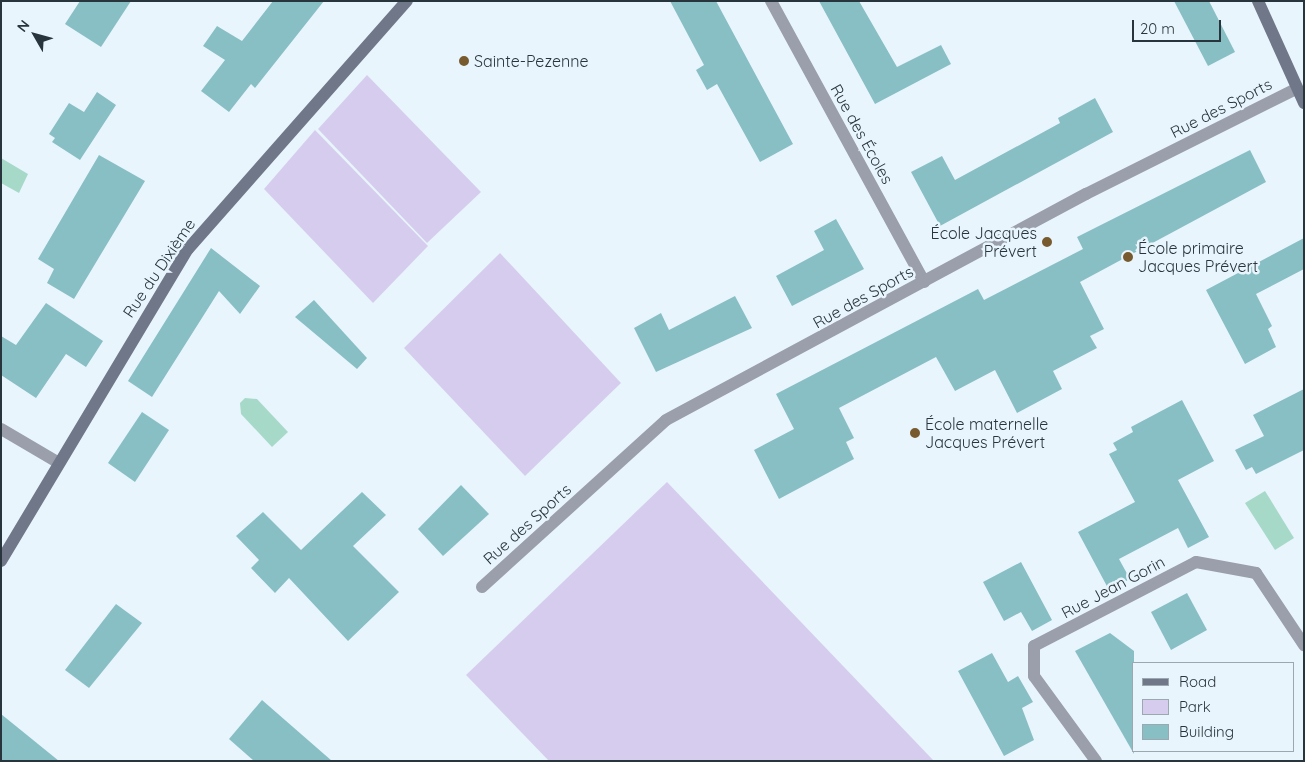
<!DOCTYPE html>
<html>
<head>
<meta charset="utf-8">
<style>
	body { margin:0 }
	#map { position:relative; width:1305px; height:762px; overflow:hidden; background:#e9f5fc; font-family:Quicksand,sans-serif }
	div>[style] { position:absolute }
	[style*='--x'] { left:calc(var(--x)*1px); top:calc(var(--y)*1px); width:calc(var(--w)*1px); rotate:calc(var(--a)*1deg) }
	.green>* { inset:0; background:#d6cdee }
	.water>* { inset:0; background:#a7d9c9 }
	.building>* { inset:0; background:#88bfc4 }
	.street>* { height:12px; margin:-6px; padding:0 6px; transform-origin:6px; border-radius:6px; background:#9a9fab }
	.secondary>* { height:12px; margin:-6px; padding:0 6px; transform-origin:6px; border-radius:6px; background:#707788 }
	.dots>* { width:14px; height:14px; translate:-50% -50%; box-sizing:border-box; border:2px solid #e9f5fc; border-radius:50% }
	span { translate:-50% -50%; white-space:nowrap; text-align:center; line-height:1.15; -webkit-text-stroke:5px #e9f5fc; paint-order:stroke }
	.poi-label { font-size:16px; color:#29353c }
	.left { translate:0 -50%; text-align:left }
	.right { translate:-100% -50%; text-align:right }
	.street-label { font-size:16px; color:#29353c }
	.frame { position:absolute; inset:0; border:2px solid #29353c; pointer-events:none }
	.legend { position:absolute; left:1132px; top:662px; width:162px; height:90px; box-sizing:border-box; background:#e9f5fc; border:1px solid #9ca8af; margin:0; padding:6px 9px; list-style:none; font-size:15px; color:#29353c }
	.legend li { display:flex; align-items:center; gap:10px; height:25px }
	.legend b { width:25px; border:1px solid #9ca8af }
	.north { position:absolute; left:10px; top:10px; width:50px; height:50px; -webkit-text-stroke:4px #e9f5fc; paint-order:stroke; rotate:308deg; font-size:14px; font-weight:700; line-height:20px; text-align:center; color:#29353c }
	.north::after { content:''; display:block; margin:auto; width:18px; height:22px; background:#29353c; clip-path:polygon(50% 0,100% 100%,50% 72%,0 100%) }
	.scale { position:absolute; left:1132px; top:20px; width:89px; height:22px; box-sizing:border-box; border:2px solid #29353c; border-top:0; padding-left:6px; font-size:15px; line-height:18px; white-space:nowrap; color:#29353c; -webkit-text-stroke:4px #e9f5fc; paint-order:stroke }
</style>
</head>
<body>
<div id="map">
	<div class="green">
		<i style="clip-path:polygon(367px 75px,481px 192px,427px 243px,318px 129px)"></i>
		<i style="clip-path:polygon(315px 130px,428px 246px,373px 303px,264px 189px)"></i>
		<i style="clip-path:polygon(500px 253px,621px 383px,525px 476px,404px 348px)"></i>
		<i style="clip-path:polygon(667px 482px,934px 761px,549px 761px,466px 675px)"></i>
	</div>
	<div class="water">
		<i style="clip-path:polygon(1px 158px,28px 174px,19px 193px,1px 183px)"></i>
		<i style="clip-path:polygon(245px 398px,257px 399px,288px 432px,272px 447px,241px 414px,240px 403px)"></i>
		<i style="clip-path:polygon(1265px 491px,1294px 538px,1275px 550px,1245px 503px)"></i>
	</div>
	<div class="building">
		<i style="clip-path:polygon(80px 1px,131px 1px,101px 47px,65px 24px)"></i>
		<i style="clip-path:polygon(273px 1px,324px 1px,255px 88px,251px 84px,229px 112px,201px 91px,225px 60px,203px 46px,217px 26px,242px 41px)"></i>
		<i style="clip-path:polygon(670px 1px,716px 1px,793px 144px,760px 162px,717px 84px,707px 90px,696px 70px,704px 65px)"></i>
		<i style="clip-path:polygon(819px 1px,859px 1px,897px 67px,941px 45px,951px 64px,875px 104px)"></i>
		<i style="clip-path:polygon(1174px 1px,1209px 1px,1235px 52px,1208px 66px)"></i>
		<i style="clip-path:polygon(97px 92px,116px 105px,80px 160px,52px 142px,55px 138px,49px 134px,69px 103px,84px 112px)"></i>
		<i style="clip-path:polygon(1095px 98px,1113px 132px,940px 226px,911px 172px,942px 156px,955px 180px,1060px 123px,1058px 118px)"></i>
		<i style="clip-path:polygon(1250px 150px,1266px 182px,1080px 282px,1104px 329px,1090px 336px,1097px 348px,1053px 371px,1062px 389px,1017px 413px,995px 370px,955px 391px,936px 357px,839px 408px,854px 438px,846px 442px,854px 459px,779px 499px,754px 450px,794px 429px,776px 394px,978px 289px,984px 300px,1083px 249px,1077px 237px)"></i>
		<i style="clip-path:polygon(99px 155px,145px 181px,74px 299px,47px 283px,54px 269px,38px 259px)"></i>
		<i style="clip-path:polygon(836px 219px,864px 269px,792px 306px,776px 276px,824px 250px,814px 231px)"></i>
		<i style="clip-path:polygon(1304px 238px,1304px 269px,1256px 294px,1272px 326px,1268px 329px,1276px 347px,1245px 364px,1206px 290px)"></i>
		<i style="clip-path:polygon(211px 248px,260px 286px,240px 314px,219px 291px,152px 397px,128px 381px)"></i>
		<i style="clip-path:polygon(735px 296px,752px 328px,656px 372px,634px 328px,661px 313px,669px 330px)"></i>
		<i style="clip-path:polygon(314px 300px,367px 358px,357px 369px,295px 317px)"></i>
		<i style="clip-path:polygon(46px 303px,103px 341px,86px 367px,66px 354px,36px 398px,1px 375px,1px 336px,16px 345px)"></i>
		<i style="clip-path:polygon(1304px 389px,1304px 450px,1256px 474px,1252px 467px,1246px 470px,1235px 450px,1264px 436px,1253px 415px)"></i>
		<i style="clip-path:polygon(1182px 400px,1214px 461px,1178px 480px,1209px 537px,1188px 548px,1178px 528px,1119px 559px,1130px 579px,1109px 590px,1078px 532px,1135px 502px,1109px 454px,1117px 450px,1113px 443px,1133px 432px,1131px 427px)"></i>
		<i style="clip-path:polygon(142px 412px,169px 430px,135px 482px,108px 463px)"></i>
		<i style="clip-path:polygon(461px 485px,489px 514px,443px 556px,418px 529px)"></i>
		<i style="clip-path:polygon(362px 492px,386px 515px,353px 546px,399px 592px,348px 641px,289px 578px,275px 593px,251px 568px,259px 560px,236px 536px,263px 512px,301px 550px)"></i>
		<i style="clip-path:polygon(1021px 562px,1052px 620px,1032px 631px,1021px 612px,1004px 621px,983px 582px)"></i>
		<i style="clip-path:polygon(1187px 593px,1207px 630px,1171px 650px,1151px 612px)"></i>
		<i style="clip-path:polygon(116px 604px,142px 623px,89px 688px,65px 670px)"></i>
		<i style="clip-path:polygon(1110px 633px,1134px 651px,1134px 754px,1075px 651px)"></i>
		<i style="clip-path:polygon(992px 653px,1008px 682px,1018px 676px,1033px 702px,1022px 708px,1034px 740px,1004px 756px,958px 671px)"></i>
		<i style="clip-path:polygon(262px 700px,332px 761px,254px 761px,229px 739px)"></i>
		<i style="clip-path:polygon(1px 714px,59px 761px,1px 761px)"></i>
	</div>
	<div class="street">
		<i style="--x:771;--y:1;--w:320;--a:61.4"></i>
		<i style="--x:1;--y:429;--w:67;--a:30.4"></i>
		<i style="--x:482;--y:587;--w:248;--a:-42.2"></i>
		<i style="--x:666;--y:420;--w:477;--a:-28.3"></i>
		<i style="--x:1086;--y:194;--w:235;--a:-26.6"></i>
		<i style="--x:1096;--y:761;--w:105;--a:-126.1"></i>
		<i style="--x:1034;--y:676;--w:30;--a:-90"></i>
		<i style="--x:1034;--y:646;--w:182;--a:-27.4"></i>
		<i style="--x:1196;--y:562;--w:61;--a:10.4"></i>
		<i style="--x:1256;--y:573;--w:87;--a:56.3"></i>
	</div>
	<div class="secondary">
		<i style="--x:1258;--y:1;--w:112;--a:65.7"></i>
		<i style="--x:1;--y:561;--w:364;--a:-59.1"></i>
		<i style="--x:188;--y:249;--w:331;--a:-48.6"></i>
	</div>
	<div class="dots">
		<i style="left:464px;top:61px;background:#775b2e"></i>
		<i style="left:1047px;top:242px;background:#775b2e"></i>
		<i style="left:1128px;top:257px;background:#775b2e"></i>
		<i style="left:915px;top:433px;background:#775b2e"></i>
	</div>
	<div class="poi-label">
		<span class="left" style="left:474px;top:61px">Sainte-Pezenne</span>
		<span class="right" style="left:1037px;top:242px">École Jacques<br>Prévert</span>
		<span class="left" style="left:1138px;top:257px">École primaire<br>Jacques Prévert</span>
		<span class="left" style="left:925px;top:433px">École maternelle<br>Jacques Prévert</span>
	</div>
	<div class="street-label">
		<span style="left:1221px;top:108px;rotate:-27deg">Rue des Sports</span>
		<span style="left:862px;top:134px;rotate:61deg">Rue des Écoles</span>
		<span style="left:159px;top:268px;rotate:-56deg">Rue du Dixième</span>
		<span style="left:863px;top:297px;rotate:-29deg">Rue des Sports</span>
		<span style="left:527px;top:524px;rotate:-42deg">Rue des Sports</span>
		<span style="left:1113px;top:587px;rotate:-28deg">Rue Jean Gorin</span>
	</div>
	<div class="frame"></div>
	<ul class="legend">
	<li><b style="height:6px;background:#707788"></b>Road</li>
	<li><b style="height:14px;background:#d6cdee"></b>Park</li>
	<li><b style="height:14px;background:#88bfc4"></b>Building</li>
	</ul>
	<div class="north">N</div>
	<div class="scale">20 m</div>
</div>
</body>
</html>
